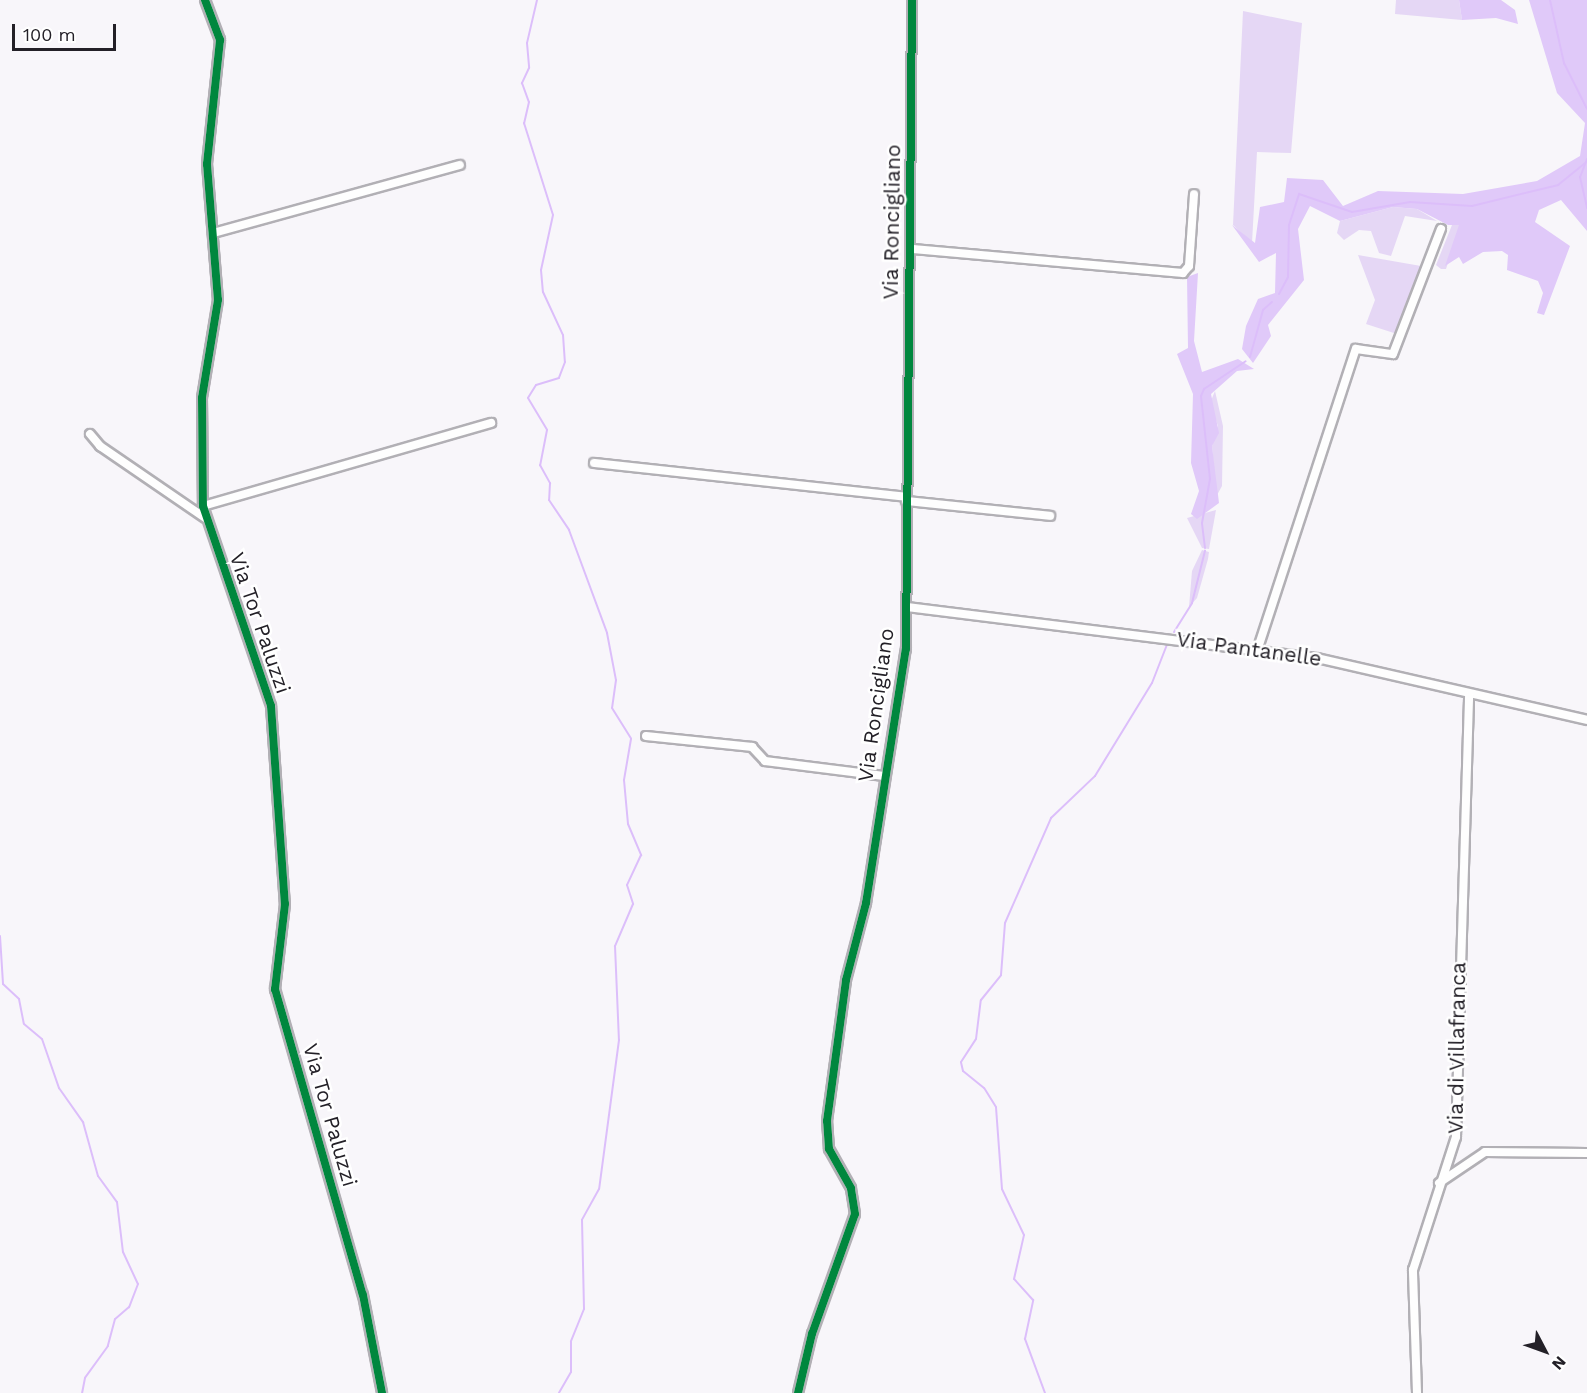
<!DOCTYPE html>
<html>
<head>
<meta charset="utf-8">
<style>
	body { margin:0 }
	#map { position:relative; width:1587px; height:1393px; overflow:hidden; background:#f8f6fa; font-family:"Work Sans",sans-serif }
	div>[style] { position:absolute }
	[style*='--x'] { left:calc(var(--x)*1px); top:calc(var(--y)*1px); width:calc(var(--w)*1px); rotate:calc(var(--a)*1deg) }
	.green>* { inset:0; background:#e5d7f5 }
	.forest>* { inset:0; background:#e0c9f9 }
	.stream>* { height:2px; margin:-1px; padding:0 1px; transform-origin:1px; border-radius:1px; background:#dcbefa }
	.roads { filter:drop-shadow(2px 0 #b2b0b5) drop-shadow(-2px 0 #b2b0b5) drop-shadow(0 2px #b2b0b5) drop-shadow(0 -2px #b2b0b5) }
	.minor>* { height:8px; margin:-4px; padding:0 4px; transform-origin:4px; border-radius:4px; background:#fefefe }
	.cycleway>* { height:8px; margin:-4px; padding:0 4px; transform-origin:4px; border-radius:4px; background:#00873e }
	span { translate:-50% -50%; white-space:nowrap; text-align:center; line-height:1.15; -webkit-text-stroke:5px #fff; paint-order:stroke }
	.street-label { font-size:21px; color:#232027 }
	.north { position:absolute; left:1515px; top:1321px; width:60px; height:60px; -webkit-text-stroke:4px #fff; paint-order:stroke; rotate:131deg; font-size:16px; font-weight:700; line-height:24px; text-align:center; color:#232027 }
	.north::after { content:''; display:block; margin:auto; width:21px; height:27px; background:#232027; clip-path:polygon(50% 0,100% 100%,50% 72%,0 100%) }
	.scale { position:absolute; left:12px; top:24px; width:104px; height:27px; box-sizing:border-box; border:3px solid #232027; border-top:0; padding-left:8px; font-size:18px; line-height:21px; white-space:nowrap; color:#232027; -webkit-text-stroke:4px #fff; paint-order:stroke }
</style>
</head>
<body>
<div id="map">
	<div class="green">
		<i style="clip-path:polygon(1396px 0,1459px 0,1462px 20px,1395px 14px)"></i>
		<i style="clip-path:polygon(1243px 11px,1302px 23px,1291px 153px,1257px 152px,1252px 243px,1233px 225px)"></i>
		<i style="clip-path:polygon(1393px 207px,1417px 209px,1437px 221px,1405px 216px,1391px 256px,1379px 253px,1371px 231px,1359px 230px,1344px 240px,1337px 233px,1340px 221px)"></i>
		<i style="clip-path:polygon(1452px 225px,1460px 225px,1446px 269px,1441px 269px,1436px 265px)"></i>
		<i style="clip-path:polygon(1358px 255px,1421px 266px,1397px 334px,1366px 324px,1375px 300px)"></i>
		<i style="clip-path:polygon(1215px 391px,1223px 426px,1222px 486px,1216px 497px,1212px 446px,1218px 426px,1210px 403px)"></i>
		<i style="clip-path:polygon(1216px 510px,1209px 549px,1202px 548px,1187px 518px)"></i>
		<i style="clip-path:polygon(1202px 550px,1209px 552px,1208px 559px,1197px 598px,1189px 607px,1192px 571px)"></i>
	</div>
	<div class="forest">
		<i style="clip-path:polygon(1459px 0,1501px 0,1515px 10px,1518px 24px,1496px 18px,1462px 20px)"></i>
		<i style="clip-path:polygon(1529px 0,1587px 0,1587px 231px,1561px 200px,1539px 210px,1535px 222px,1570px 246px,1544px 315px,1537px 313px,1543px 293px,1538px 281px,1507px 270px,1508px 255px,1502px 251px,1483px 252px,1463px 264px,1459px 257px,1445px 266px,1459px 225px,1448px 225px,1417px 209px,1393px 207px,1340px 221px,1310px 206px,1298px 229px,1304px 280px,1268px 325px,1271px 336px,1253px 363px,1242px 349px,1246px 326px,1258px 299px,1275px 293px,1276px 253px,1259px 262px,1232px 225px,1255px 243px,1260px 207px,1284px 202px,1287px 178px,1323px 180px,1343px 206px,1378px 191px,1463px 194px,1537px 181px,1580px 156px,1585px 123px,1557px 93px)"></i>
		<i style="clip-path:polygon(1198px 273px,1194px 341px,1202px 372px,1238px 359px,1254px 369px,1237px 371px,1211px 394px,1219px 433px,1212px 446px,1219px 503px,1197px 519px,1191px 514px,1199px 491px,1191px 463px,1193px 394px,1177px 354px,1188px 348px,1187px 277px)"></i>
	</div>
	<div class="stream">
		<i style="--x:537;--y:0;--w:44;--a:103.1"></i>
		<i style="--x:527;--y:43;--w:25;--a:85"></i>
		<i style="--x:529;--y:68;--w:17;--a:115"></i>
		<i style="--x:522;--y:83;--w:20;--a:70"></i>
		<i style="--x:529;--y:102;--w:22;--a:103"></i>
		<i style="--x:524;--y:123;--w:96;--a:72.5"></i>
		<i style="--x:553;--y:215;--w:56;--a:102.3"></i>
		<i style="--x:541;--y:270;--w:22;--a:85"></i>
		<i style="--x:543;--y:292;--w:47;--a:65.1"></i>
		<i style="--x:563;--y:335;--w:27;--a:86"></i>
		<i style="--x:565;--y:362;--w:17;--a:111"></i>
		<i style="--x:559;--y:378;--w:24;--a:163"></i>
		<i style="--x:536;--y:385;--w:15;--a:122"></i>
		<i style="--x:528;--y:398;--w:37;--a:59"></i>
		<i style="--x:547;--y:430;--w:36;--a:101"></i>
		<i style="--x:540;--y:465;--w:21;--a:61"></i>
		<i style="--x:550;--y:483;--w:17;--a:93"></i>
		<i style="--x:549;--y:500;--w:36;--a:56"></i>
		<i style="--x:569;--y:530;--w:110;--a:69.7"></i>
		<i style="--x:607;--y:633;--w:48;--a:79.2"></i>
		<i style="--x:616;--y:680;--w:28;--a:98"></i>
		<i style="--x:612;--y:708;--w:36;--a:58"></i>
		<i style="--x:631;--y:739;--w:42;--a:99.7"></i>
		<i style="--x:624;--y:780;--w:44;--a:84.8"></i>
		<i style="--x:628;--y:824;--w:34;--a:67"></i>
		<i style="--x:641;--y:855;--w:33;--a:115"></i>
		<i style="--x:627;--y:885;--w:20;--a:72"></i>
		<i style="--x:633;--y:904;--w:46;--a:113.2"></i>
		<i style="--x:615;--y:946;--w:94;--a:87.6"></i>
		<i style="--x:619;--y:1040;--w:150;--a:97.6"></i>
		<i style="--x:599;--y:1189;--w:35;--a:119"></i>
		<i style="--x:582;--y:1220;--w:89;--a:88.7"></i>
		<i style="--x:584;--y:1309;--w:35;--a:112"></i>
		<i style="--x:571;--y:1342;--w:30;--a:90"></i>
		<i style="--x:571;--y:1372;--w:24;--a:120"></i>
		<i style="--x:1550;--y:0;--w:65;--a:77.5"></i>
		<i style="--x:1564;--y:63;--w:51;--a:63.4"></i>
		<i style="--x:1587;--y:159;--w:19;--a:111"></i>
		<i style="--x:1580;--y:177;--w:32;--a:77"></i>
		<i style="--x:1279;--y:294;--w:19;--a:-62"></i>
		<i style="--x:1288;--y:277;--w:52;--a:-88.9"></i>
		<i style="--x:1289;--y:225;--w:33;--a:-72"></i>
		<i style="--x:1299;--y:194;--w:56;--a:18.8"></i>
		<i style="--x:1352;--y:212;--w:59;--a:-9.8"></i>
		<i style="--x:1410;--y:202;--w:62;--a:3.7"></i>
		<i style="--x:1472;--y:206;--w:89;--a:-13.7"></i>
		<i style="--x:1558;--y:185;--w:35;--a:-39"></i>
		<i style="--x:1250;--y:357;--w:49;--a:-74.5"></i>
		<i style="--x:1263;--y:310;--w:12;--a:-42"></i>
		<i style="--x:1205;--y:548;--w:25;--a:-97"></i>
		<i style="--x:1202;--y:523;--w:45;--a:-79.7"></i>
		<i style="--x:1210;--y:479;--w:83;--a:-96.2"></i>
		<i style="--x:1201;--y:396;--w:8;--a:-67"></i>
		<i style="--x:1204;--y:389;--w:50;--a:-33.7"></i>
		<i style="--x:1174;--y:632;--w:34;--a:-58"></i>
		<i style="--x:1192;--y:603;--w:54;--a:-76"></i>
		<i style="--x:0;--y:936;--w:48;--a:86.4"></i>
		<i style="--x:3;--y:984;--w:22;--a:43"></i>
		<i style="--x:19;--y:999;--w:25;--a:79"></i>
		<i style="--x:24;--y:1024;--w:23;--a:40"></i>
		<i style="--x:42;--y:1039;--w:52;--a:70.9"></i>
		<i style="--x:59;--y:1088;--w:42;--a:54.8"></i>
		<i style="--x:83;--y:1122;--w:56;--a:74.5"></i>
		<i style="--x:98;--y:1176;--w:32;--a:54"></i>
		<i style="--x:117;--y:1202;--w:50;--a:83.2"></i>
		<i style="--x:123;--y:1252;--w:35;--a:65"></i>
		<i style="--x:138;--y:1284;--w:25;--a:111"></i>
		<i style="--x:129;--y:1307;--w:18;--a:139"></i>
		<i style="--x:115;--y:1319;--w:28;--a:105"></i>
		<i style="--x:108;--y:1346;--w:39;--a:126"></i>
		<i style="--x:85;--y:1378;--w:15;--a:101"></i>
		<i style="--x:1045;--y:1393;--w:58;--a:-110.3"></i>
		<i style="--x:1025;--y:1339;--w:40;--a:-78"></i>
		<i style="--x:1033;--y:1300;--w:28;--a:-132"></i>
		<i style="--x:1014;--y:1279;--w:45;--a:-77.2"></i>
		<i style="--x:1024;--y:1235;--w:51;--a:-115.6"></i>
		<i style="--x:1002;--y:1189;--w:82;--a:-94.2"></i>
		<i style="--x:996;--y:1107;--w:22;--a:-122"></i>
		<i style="--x:984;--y:1088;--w:27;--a:-141"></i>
		<i style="--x:963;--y:1071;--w:9;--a:-103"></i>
		<i style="--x:961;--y:1062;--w:27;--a:-57"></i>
		<i style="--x:976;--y:1039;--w:39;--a:-83"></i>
		<i style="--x:981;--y:1000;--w:32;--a:-51"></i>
		<i style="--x:1001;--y:975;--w:52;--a:-85.6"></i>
		<i style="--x:1005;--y:923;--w:115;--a:-66.3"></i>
		<i style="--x:1051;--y:818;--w:61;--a:-43.7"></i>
		<i style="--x:1095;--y:776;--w:109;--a:-58.5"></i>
		<i style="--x:1152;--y:683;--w:44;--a:-68.7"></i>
	</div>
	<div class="roads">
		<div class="minor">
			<i style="--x:205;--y:0;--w:43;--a:69.4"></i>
			<i style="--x:220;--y:40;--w:125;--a:96"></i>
			<i style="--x:207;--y:164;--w:136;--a:85.4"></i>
			<i style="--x:218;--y:300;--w:99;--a:99.3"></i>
			<i style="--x:202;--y:398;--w:108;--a:89.5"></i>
			<i style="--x:203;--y:506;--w:211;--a:71.2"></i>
			<i style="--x:271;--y:706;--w:198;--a:86"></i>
			<i style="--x:285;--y:904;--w:86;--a:96.7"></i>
			<i style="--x:275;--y:989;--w:318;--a:74"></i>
			<i style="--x:363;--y:1295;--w:100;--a:79"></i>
			<i style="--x:213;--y:233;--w:256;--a:-15.4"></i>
			<i style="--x:913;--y:249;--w:271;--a:5.1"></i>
			<i style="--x:1183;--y:273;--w:9;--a:-49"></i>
			<i style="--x:1189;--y:266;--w:72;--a:-86"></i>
			<i style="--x:90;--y:434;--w:16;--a:50"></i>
			<i style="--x:100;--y:446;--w:127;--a:34.4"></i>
			<i style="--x:594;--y:463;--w:314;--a:6.2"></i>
			<i style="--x:906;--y:501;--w:145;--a:5.9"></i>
			<i style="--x:203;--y:506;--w:300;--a:-16.1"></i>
			<i style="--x:907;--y:607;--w:413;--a:7.1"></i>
			<i style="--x:1317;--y:658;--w:277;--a:12.9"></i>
			<i style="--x:1257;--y:651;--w:318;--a:-71.9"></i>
			<i style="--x:1356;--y:349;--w:37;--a:8"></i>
			<i style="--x:1393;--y:354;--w:134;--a:-69"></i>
			<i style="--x:646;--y:736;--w:107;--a:5.9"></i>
			<i style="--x:752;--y:747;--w:19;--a:47"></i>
			<i style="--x:765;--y:761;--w:120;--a:7.2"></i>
			<i style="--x:1439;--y:1183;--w:55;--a:-34"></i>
			<i style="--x:1485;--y:1152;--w:102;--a:0.6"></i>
			<i style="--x:798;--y:1393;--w:61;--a:-76.7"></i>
			<i style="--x:812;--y:1334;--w:127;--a:-70.3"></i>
			<i style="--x:855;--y:1214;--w:26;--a:-99"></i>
			<i style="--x:851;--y:1188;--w:45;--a:-119.4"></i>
			<i style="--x:829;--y:1149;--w:28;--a:-94"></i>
			<i style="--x:827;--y:1121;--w:142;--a:-82.3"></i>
			<i style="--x:846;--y:980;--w:80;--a:-75.4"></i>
			<i style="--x:866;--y:903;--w:257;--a:-81.1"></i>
			<i style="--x:906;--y:649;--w:649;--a:-89.47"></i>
			<i style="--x:1417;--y:1393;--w:123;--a:-91.9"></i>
			<i style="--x:1413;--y:1270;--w:140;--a:-72.1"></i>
			<i style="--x:1456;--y:1137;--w:441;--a:-88.3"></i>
		</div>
	</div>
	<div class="cycleway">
		<i style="--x:205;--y:0;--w:43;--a:69.4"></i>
		<i style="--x:220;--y:40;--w:125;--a:96"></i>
		<i style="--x:207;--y:164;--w:136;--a:85.4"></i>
		<i style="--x:218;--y:300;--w:99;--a:99.3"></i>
		<i style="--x:202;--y:398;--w:108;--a:89.5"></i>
		<i style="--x:203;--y:506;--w:211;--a:71.2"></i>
		<i style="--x:271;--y:706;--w:198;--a:86"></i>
		<i style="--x:285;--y:904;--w:86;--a:96.7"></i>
		<i style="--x:275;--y:989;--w:318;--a:74"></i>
		<i style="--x:363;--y:1295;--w:100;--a:79"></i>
		<i style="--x:798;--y:1393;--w:61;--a:-76.7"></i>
		<i style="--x:812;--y:1334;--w:127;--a:-70.3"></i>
		<i style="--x:855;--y:1214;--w:26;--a:-99"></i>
		<i style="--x:851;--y:1188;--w:45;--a:-119.4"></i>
		<i style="--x:829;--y:1149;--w:28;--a:-94"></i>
		<i style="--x:827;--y:1121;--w:142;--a:-82.3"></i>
		<i style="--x:846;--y:980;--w:80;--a:-75.4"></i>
		<i style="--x:866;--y:903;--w:257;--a:-81.1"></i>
		<i style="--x:906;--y:649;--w:649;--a:-89.47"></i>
	</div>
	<div class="street-label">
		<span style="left:892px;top:222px;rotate:-89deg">Via Roncigliano</span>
		<span style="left:260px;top:623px;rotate:71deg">Via Tor Paluzzi</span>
		<span style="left:1249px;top:649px;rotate:8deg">Via Pantanelle</span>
		<span style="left:876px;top:705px;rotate:-82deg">Via Roncigliano</span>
		<span style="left:1457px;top:1048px;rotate:-89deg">Via di Villafranca</span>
		<span style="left:330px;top:1115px;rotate:74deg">Via Tor Paluzzi</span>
	</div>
	<div class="north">N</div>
	<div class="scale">100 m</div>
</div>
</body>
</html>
